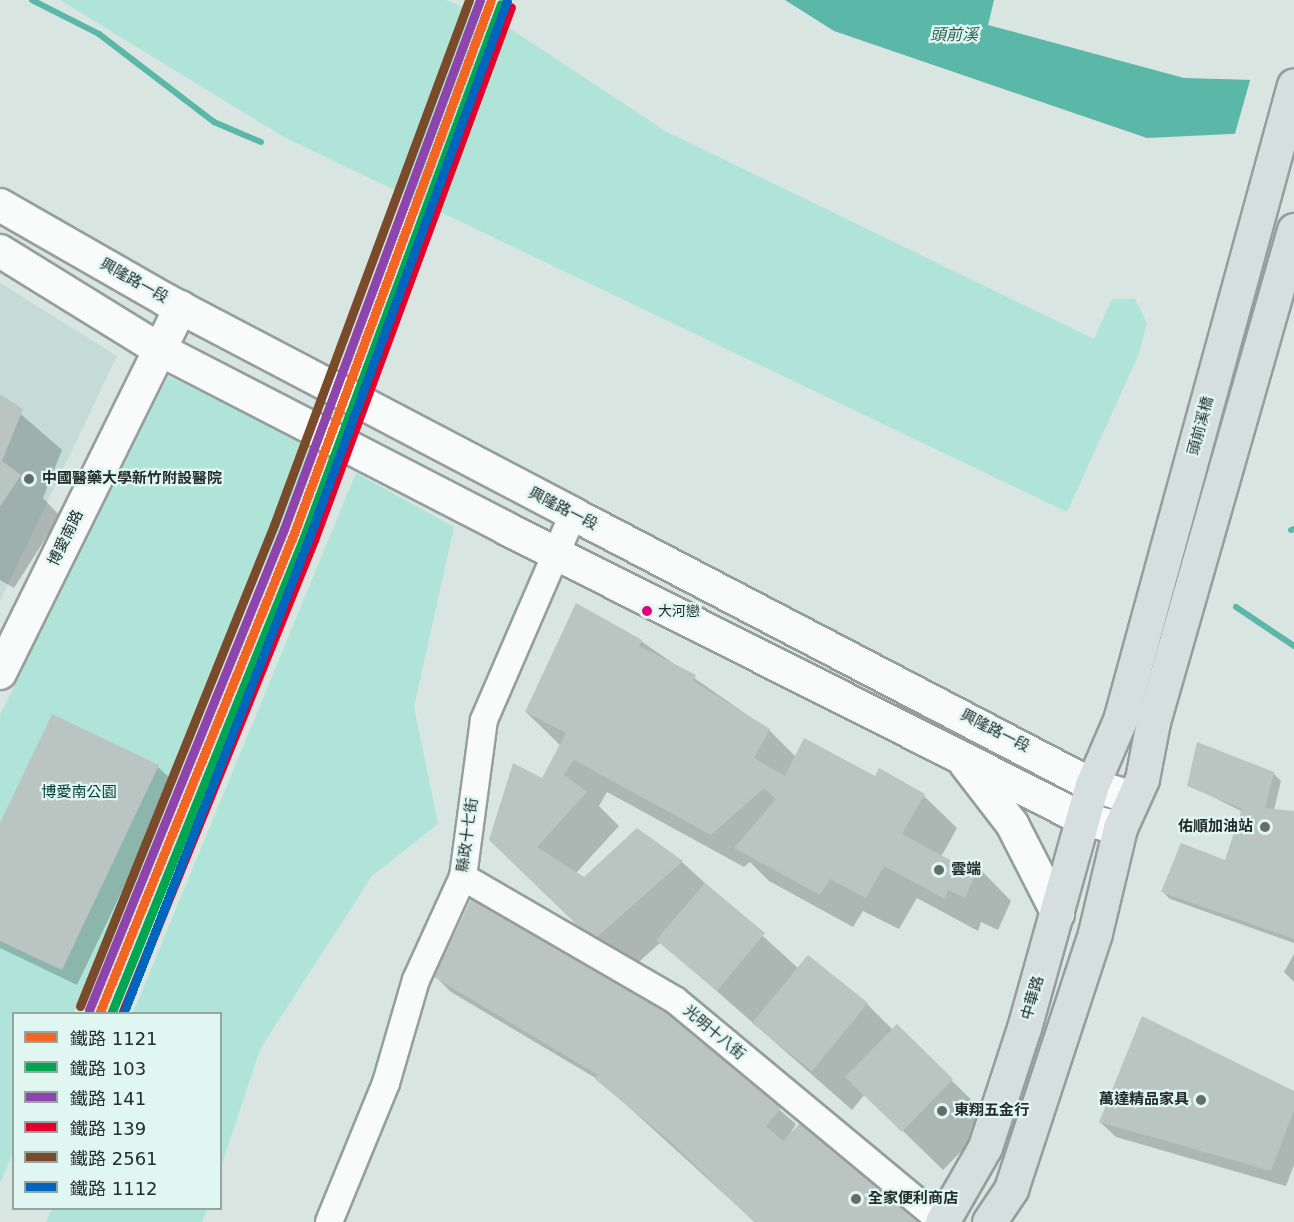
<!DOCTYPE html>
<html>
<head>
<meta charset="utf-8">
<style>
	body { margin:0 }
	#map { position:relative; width:1294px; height:1222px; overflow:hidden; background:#d8e5e1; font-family:"DejaVu Sans","Noto Sans TC",sans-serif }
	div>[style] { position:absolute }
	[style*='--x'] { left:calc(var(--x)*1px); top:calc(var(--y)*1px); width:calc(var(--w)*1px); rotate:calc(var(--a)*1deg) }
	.built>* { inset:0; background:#c5dcd6 }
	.green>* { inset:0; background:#b0e4d8 }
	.water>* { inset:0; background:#5bb8a8 }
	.pier>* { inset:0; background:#d8e5e1 }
	.shadow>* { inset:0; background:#0003 }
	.stream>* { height:6px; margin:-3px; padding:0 3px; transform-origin:3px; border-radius:3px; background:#5bb8a8 }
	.building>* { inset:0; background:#bac4c1 }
	.roads { filter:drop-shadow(2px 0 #949e9b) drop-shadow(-2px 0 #949e9b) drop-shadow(0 2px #949e9b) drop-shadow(0 -2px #949e9b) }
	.minor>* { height:26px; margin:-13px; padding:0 13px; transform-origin:13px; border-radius:13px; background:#f9fbfa }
	.tertiary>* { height:32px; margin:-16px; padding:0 16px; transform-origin:16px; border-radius:16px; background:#f9fbfa }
	.primary>* { height:33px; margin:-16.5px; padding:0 16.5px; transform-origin:16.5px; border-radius:16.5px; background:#d5e0de }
	.rail-1>* { height:9px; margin:-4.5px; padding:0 4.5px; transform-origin:4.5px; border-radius:4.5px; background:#f26522 }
	.rail-2>* { height:9px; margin:-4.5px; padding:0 4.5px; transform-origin:4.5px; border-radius:4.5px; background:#00a651 }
	.rail-3>* { height:9px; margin:-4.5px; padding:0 4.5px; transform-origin:4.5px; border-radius:4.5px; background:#8e44ad }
	.rail-4>* { height:9px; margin:-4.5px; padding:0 4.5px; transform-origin:4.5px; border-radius:4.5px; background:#e4002b }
	.rail-5>* { height:9px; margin:-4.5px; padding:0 4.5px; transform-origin:4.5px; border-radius:4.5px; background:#7a4b2a }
	.rail-6>* { height:9px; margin:-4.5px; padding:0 4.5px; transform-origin:4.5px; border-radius:4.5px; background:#0065bd }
	.dots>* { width:16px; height:16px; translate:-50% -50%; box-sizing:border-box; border:3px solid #e0f7f1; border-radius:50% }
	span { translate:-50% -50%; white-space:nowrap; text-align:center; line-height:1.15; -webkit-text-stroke:4.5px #e0f7f1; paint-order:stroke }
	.bus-label { font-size:14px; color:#242c2a }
	.left { translate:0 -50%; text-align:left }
	.street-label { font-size:15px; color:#242c2a }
	.poi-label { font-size:15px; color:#242c2a; font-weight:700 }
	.right { translate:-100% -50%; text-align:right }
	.park-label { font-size:15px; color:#013a31 }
	.water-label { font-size:16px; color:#2c5e54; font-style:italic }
	.legend { position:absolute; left:12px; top:1012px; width:210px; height:198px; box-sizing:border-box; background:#e0f7f1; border:2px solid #95a6a1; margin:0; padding:8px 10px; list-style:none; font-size:18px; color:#242c2a }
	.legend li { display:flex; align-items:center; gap:12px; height:30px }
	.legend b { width:30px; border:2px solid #95a6a1 }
</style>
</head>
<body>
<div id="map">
	<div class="built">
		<i style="clip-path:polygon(0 283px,117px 356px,0 601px)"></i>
	</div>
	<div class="green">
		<i style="clip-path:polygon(60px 0,446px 0,506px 26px,667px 132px,1094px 339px,1112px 299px,1135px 299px,1147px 323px,1138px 356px,1067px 512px,284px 137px)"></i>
		<i style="clip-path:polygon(168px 376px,316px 447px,180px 754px,74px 1013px,14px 1014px,13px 1152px,0 1183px,0 715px)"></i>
		<i style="clip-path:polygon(356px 473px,454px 527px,414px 707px,438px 824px,372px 876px,260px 1049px,221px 1167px,220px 1014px,133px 1013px)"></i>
		<i style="clip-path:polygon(52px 1209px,52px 1208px,207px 1209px,202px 1222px,46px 1222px)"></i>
	</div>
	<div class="water">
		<i style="clip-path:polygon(785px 0,994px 0,988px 25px,1184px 78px,1294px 81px,1294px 131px,1147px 138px,834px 31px)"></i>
	</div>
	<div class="pier">
		<i style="clip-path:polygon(1251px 77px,1294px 78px,1294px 134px,1234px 137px)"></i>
	</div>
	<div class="shadow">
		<i style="clip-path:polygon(0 396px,62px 450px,43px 498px,60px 516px,14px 588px,0 580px)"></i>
		<i style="clip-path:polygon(641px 641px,769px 730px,796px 757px,924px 796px,957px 828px,941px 857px,979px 868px,1011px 901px,998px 930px,981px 922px,978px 931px,917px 898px,899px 929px,863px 911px,853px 927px,769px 881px,750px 862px,744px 867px,607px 792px,599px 806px,619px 826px,576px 873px,584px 879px,682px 862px,799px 969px,867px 1004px,893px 1030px,897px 1027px,992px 1120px,943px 1170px,865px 1094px,852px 1110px,661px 942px,631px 969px,524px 872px,543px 780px,561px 746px,526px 712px)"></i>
		<i style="clip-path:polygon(158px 767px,174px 782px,77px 985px,0 948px,0 826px)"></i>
		<i style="clip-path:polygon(1273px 773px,1281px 781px,1274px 810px,1294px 813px,1294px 943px,1170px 899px,1163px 892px,1226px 862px,1243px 812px,1189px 785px)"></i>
		<i style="clip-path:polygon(1294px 954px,1294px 982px,1284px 972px)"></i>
		<i style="clip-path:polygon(436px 977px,666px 1014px,796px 1124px,788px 1137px,916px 1222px,755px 1222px,599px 1080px,451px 992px)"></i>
		<i style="clip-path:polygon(1294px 1092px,1294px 1165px,1286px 1186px,1116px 1137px,1100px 1122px)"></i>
	</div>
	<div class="stream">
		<i style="--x:32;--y:0;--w:75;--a:26.9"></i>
		<i style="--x:99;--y:34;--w:145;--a:37.4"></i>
		<i style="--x:214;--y:122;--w:51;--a:23.1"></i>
		<i style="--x:1291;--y:530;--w:3;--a:-18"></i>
		<i style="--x:1236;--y:607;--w:70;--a:33.9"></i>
	</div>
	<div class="building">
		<i style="clip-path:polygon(0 394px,23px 409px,2px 461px,21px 475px,0 507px)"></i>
		<i style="clip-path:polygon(576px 603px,642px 640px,639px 646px,696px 675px,693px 681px,770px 729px,754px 758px,785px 776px,804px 738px,875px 776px,879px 768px,925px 794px,902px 834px,950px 860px,979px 867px,965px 898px,948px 890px,945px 899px,884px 866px,866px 898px,830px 879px,820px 895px,734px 848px,776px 799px,764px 788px,711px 835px,574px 760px,564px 775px,587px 792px,537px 847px,584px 877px,637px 828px,683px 861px,597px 937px,580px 928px,489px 840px,513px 763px,542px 778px,566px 733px,525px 712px)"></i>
		<i style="clip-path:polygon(52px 714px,159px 765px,62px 970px,0 941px,0 823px)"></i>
		<i style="clip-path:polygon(1197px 742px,1274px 772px,1265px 808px,1294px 811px,1294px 939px,1161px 892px,1181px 843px,1225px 860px,1242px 809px,1187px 786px)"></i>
		<i style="clip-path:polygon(705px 883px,765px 933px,717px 991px,656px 940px)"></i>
		<i style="clip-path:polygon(471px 899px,666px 1012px,781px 1108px,766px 1126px,783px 1141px,800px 1123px,919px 1222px,754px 1222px,670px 1141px,595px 1079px,598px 1075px,434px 977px)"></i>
		<i style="clip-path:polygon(808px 955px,868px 1003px,812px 1071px,752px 1023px)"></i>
		<i style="clip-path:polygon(1142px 1016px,1294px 1091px,1294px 1110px,1271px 1171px,1099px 1122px)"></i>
		<i style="clip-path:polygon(897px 1024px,953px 1079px,902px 1132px,845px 1077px)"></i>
	</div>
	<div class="roads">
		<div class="minor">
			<i style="--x:463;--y:877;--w:245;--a:30.1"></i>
			<i style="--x:675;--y:1000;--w:347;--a:39.7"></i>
			<i style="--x:329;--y:1222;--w:150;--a:-67.7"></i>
			<i style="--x:386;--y:1083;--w:107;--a:-73.8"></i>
			<i style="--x:416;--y:980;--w:113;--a:-65.5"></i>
			<i style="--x:463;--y:877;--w:158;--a:-82.4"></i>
			<i style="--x:484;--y:720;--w:224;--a:-66.6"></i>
		</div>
		<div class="tertiary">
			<i style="--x:0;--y:205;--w:191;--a:29.8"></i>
			<i style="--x:166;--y:300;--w:460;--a:27.7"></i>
			<i style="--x:573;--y:514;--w:585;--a:27.57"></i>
			<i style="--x:1092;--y:785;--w:43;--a:17.6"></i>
			<i style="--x:0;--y:251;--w:185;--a:31.7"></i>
			<i style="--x:157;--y:348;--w:394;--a:27.3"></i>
			<i style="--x:507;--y:529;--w:645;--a:26.72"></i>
			<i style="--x:1083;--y:819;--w:38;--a:14"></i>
			<i style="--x:0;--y:673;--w:408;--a:-63.7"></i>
			<i style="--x:965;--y:763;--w:77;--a:52.4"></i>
			<i style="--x:1012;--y:824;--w:101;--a:62.9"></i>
		</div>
		<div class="primary">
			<i style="--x:942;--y:1222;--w:86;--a:-60.2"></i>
			<i style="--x:985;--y:1147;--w:125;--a:-71.9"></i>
			<i style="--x:1024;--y:1028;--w:252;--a:-74.4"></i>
			<i style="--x:1092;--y:785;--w:71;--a:-66.7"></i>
			<i style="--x:1120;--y:720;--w:658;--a:-74.68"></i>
			<i style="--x:989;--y:1222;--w:40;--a:-56"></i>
			<i style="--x:1011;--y:1189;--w:269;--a:-71.8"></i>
			<i style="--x:1095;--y:933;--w:108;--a:-76.6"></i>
			<i style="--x:1120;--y:828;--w:54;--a:-65.8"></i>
			<i style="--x:1142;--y:779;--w:58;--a:-79.1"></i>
			<i style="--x:1153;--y:722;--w:512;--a:-74.01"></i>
		</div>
	</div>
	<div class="rail-1">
		<i style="--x:99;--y:1014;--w:519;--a:-67.93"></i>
		<i style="--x:294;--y:533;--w:568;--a:-69.72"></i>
	</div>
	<div class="rail-2">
		<i style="--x:111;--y:1014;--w:515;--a:-67.97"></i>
		<i style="--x:304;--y:537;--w:568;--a:-69.72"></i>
	</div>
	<div class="rail-3">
		<i style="--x:89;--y:1010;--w:519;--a:-67.93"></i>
		<i style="--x:284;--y:529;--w:564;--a:-69.67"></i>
	</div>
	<div class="rail-4">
		<i style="--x:122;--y:1014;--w:511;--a:-67.95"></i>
		<i style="--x:314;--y:540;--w:568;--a:-69.72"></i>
	</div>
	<div class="rail-5">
		<i style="--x:80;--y:1006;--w:519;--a:-68.03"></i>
		<i style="--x:274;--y:525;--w:560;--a:-69.62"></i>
	</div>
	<div class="rail-6">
		<i style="--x:123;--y:1014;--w:511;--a:-68.66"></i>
		<i style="--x:309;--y:538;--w:573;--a:-69.79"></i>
	</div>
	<div class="dots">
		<i style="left:29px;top:479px;background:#636d6a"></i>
		<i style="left:647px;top:611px;background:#e5007d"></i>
		<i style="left:1265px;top:827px;background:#636d6a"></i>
		<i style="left:939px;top:870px;background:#636d6a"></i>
		<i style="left:1201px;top:1100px;background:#636d6a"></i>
		<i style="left:942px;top:1111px;background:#636d6a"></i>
		<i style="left:856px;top:1199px;background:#636d6a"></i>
	</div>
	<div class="bus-label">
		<span class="left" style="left:658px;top:611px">大河戀</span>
	</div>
	<div class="street-label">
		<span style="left:134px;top:281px;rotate:29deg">興隆路一段</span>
		<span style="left:1201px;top:426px;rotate:-75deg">頭前溪橋</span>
		<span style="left:563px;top:509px;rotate:27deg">興隆路一段</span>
		<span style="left:66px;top:538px;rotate:-64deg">博愛南路</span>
		<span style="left:995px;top:731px;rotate:27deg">興隆路一段</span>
		<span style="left:468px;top:835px;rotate:-82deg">縣政十七街</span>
		<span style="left:1033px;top:998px;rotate:-74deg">中華路</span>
		<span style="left:714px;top:1033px;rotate:40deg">光明十八街</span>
	</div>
	<div class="poi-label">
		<span class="left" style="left:42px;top:479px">中國醫藥大學新竹附設醫院</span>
		<span class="right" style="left:1253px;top:827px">佑順加油站</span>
		<span class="left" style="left:951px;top:870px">雲端</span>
		<span class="right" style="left:1189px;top:1100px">萬達精品家具</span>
		<span class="left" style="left:954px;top:1111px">東翔五金行</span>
		<span class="left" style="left:868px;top:1199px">全家便利商店</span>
	</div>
	<div class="park-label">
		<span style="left:79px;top:793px">博愛南公園</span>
	</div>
	<div class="water-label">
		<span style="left:954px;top:35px">頭前溪</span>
	</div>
	<ul class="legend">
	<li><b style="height:8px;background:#f26522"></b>鐵路 1121</li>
	<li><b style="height:8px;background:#00a651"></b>鐵路 103</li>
	<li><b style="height:8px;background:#8e44ad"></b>鐵路 141</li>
	<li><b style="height:8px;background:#e4002b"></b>鐵路 139</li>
	<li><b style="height:8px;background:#7a4b2a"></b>鐵路 2561</li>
	<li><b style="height:8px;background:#0065bd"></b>鐵路 1112</li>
	</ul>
</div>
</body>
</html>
